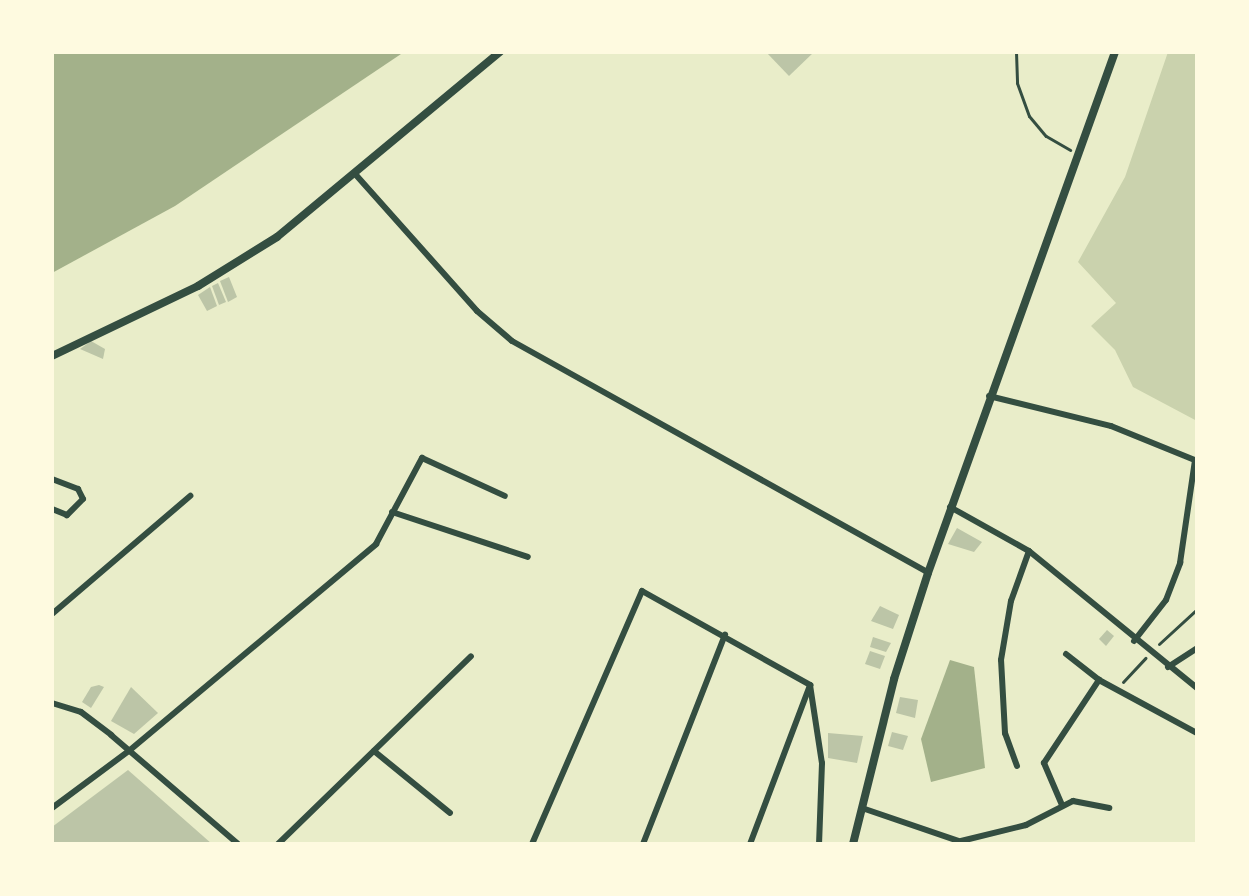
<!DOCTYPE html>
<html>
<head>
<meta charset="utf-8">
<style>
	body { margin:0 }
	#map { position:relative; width:1249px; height:896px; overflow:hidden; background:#e9edc9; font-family:Poppins,sans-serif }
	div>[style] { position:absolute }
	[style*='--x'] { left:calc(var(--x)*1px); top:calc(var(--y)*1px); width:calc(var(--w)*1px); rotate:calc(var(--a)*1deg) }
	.green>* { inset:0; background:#cad2ad }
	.water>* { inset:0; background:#a3b18a }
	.building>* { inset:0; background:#bcc5a7 }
	.path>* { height:3px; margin:-1.5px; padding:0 1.5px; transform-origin:1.5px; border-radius:1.5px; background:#344e41 }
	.minor>* { height:6px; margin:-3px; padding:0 3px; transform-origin:3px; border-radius:3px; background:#344e41 }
	.secondary>* { height:8px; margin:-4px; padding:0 4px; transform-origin:4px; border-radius:4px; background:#344e41 }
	span { translate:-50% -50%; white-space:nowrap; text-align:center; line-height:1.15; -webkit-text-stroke:8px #fefae0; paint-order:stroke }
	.frame { position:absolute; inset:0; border:54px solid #fefae0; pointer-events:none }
</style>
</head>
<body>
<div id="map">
	<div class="green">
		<i style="clip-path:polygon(1168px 52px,1197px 52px,1197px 421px,1133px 387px,1115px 350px,1091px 326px,1116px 303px,1078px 262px,1125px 177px)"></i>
	</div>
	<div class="water">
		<i style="clip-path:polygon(52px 52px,404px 52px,175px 206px,52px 273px)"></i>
		<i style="clip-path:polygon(950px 660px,974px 667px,985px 768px,931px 782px,921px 739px)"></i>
	</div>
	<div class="building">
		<i style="clip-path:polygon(766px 52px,814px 52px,789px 76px)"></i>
		<i style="clip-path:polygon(229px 277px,237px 297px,228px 302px,220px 281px)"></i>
		<i style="clip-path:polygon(218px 283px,226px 302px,219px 305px,212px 286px)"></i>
		<i style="clip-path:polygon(210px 287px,217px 306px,207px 311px,198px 295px)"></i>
		<i style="clip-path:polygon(91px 341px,105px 349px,103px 359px,80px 349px)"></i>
		<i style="clip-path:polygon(957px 528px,982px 542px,974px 552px,948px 544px)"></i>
		<i style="clip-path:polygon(880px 606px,899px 615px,893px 629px,871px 621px)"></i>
		<i style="clip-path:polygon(1107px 630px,1114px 636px,1106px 646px,1099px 639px)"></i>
		<i style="clip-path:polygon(873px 637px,891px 643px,886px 652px,870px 647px)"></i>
		<i style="clip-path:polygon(870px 651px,885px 656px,880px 669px,865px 664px)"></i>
		<i style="clip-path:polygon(99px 685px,104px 687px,91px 708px,82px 702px,91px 687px)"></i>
		<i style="clip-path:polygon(131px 687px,158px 713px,134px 734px,111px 721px)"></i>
		<i style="clip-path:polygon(900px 697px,918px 700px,915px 718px,896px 713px)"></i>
		<i style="clip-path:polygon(892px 732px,908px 736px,903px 750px,888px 746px)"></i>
		<i style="clip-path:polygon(828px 733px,863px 736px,857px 763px,828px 758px)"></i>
		<i style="clip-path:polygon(128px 770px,212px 844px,52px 844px,52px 827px)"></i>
	</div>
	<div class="path">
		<i style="--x:1016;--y:52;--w:31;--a:88"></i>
		<i style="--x:1017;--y:83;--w:35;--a:70"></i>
		<i style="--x:1029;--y:116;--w:26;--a:50"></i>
		<i style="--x:1046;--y:136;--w:28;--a:30"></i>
		<i style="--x:1159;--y:644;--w:52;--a:-42.6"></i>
		<i style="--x:1123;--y:682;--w:33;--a:-47"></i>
	</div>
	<div class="minor">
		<i style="--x:356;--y:175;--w:182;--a:48.3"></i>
		<i style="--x:477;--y:311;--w:46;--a:40.6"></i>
		<i style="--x:512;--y:341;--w:476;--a:29.1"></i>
		<i style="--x:989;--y:396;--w:126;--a:13.8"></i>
		<i style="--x:1111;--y:426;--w:93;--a:22.1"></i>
		<i style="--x:52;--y:479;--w:28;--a:21"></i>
		<i style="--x:78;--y:489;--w:11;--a:63"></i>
		<i style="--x:83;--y:499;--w:23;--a:135"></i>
		<i style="--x:67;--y:515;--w:16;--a:-158"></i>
		<i style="--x:950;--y:507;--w:90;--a:29.1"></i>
		<i style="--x:1029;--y:551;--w:217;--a:39.2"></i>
		<i style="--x:392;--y:512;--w:143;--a:18.3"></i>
		<i style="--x:52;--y:614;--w:182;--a:-40.5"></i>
		<i style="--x:1134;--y:641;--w:52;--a:-52"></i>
		<i style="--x:1166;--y:600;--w:40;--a:-69"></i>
		<i style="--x:1180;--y:563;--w:104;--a:-81.7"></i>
		<i style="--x:1066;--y:654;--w:42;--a:38.2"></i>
		<i style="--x:1099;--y:680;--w:111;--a:28.4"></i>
		<i style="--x:1168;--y:667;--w:35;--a:-33"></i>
		<i style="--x:52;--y:703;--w:30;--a:17"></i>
		<i style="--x:81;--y:712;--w:38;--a:37"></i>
		<i style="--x:111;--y:735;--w:167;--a:40.6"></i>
		<i style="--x:374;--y:751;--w:98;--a:39.2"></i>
		<i style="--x:1017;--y:766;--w:35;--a:-110"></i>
		<i style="--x:1005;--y:733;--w:73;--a:-93.1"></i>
		<i style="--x:1001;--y:660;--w:60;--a:-80.4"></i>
		<i style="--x:1011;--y:601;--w:53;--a:-70.2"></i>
		<i style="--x:1062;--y:805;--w:46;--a:-113.2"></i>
		<i style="--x:1044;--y:763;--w:100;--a:-56.5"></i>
		<i style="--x:52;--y:808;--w:97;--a:-36.6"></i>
		<i style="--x:130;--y:750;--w:321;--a:-39.9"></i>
		<i style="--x:376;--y:544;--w:98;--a:-61.9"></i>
		<i style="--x:422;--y:458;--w:91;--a:24.6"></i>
		<i style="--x:862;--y:808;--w:111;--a:18.9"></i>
		<i style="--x:961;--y:841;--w:67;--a:-13.8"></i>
		<i style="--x:1026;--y:825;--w:53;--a:-27.1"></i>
		<i style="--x:1073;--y:801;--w:37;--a:11"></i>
		<i style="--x:278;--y:844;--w:269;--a:-44.2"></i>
		<i style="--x:532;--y:844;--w:276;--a:-66.5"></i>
		<i style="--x:642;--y:591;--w:193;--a:29.2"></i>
		<i style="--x:810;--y:685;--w:79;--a:81.3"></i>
		<i style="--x:822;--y:763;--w:81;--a:92.1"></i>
		<i style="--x:643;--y:844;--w:225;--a:-68.6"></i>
		<i style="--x:750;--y:844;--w:170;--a:-69.3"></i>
	</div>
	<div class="secondary">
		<i style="--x:52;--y:356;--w:162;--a:-25.6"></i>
		<i style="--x:198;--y:286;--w:93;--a:-31.8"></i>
		<i style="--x:277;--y:237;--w:290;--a:-39.7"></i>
		<i style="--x:853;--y:844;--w:170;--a:-76"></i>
		<i style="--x:894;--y:679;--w:111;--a:-72.2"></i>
		<i style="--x:928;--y:573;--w:554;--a:-70.26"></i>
	</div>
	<div class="frame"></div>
</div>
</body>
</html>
